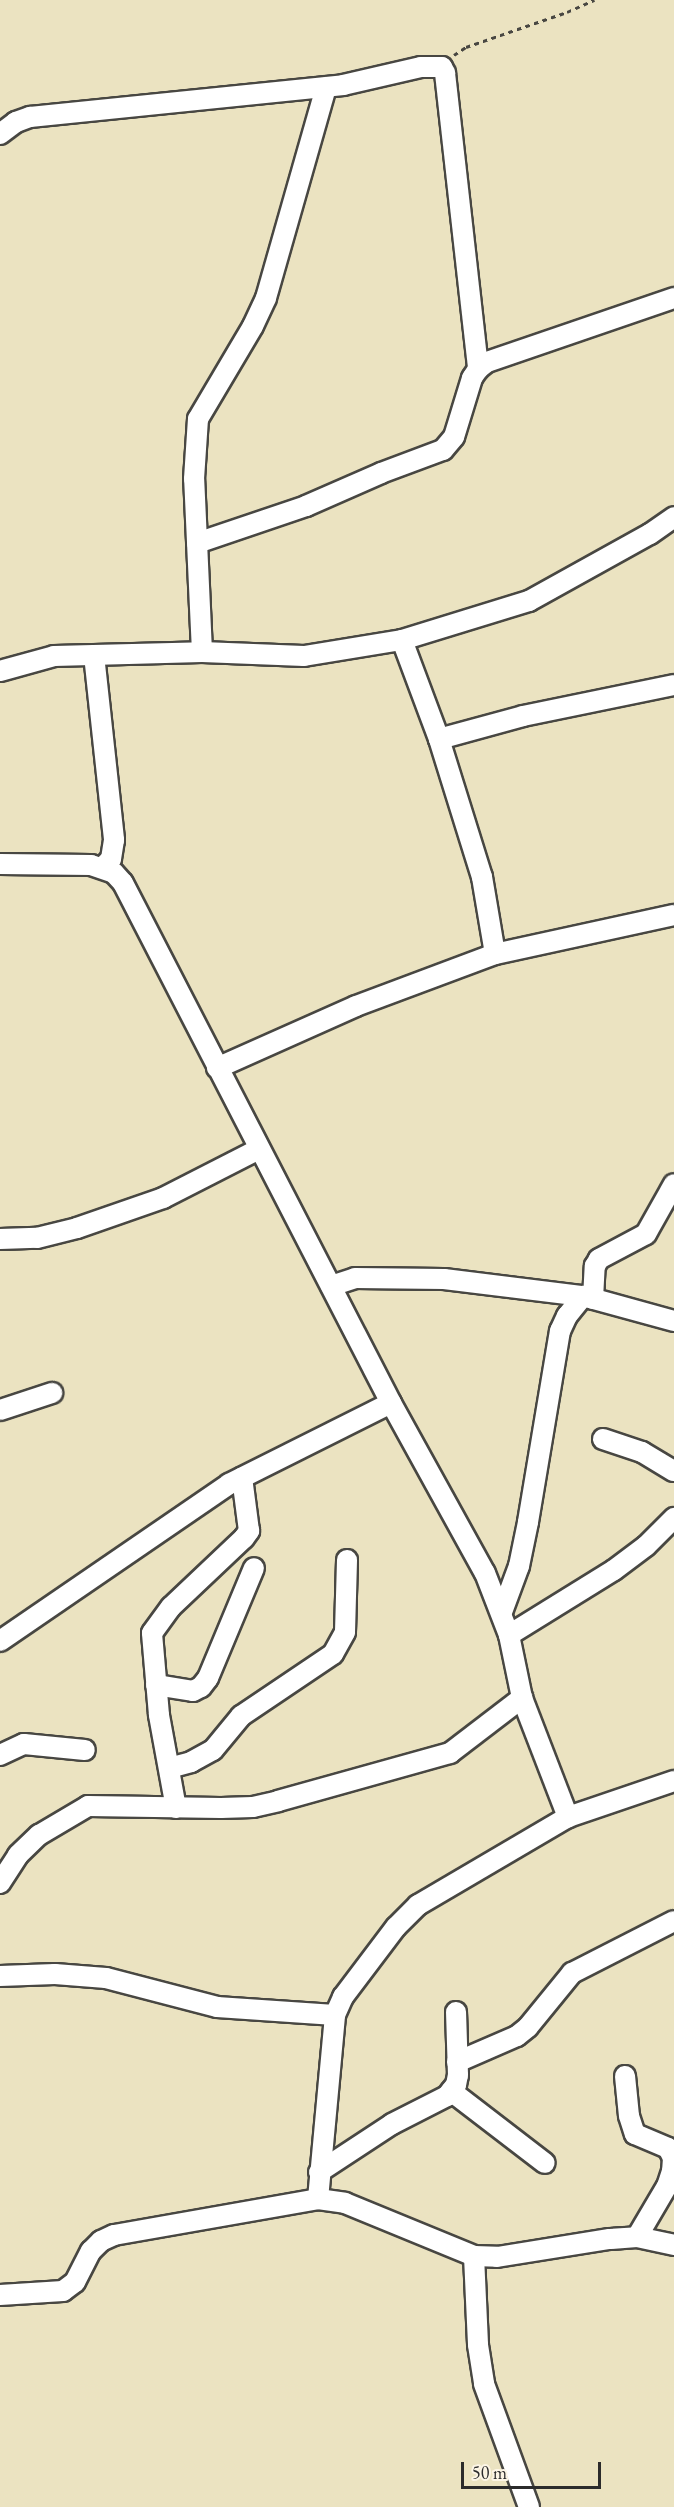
<!DOCTYPE html>
<html>
<head>
<meta charset="utf-8">
<style>
	body { margin:0 }
	#map { position:relative; width:674px; height:2507px; overflow:hidden; background:#ebe3c1; font-family:"EB Garamond",serif }
	div>[style] { position:absolute }
	[style*='--x'] { left:calc(var(--x)*1px); top:calc(var(--y)*1px); width:calc(var(--w)*1px); rotate:calc(var(--a)*1deg) }
	.path>* { height:3px; margin-top:-1.5px; transform-origin:0; background:repeating-linear-gradient(90deg,#484742 0 4.5px,transparent 0 9px) }
	.roads { filter:drop-shadow(2px 0 #484742) drop-shadow(-2px 0 #484742) drop-shadow(0 2px #484742) drop-shadow(0 -2px #484742) }
	.minor>* { height:20px; margin:-10px; padding:0 10px; transform-origin:10px; border-radius:10px; background:#fff }
	span { translate:-50% -50%; white-space:nowrap; text-align:center; line-height:1.15; -webkit-text-stroke:5px #fcf5e5; paint-order:stroke }
	.scale { position:absolute; left:461px; top:2462px; width:140px; height:27px; box-sizing:border-box; border:3px solid #2b2b2b; border-top:0; padding-left:8px; font-size:18px; line-height:21px; white-space:nowrap; color:#2b2b2b; -webkit-text-stroke:4px #fcf5e5; paint-order:stroke }
</style>
</head>
<body>
<div id="map">
	<div class="path">
		<i style="--x:454;--y:55;--w:14;--a:-34"></i>
		<i style="--x:466;--y:47;--w:107;--a:-19.1"></i>
		<i style="--x:567;--y:12;--w:30;--a:-24"></i>
	</div>
	<div class="roads">
		<div class="minor">
			<i style="--x:0;--y:134;--w:20;--a:-37"></i>
			<i style="--x:16;--y:122;--w:15;--a:-20"></i>
			<i style="--x:30;--y:117;--w:315;--a:-5.8"></i>
			<i style="--x:343;--y:85;--w:80;--a:-13"></i>
			<i style="--x:421;--y:67;--w:21;--a:0"></i>
			<i style="--x:442;--y:67;--w:7;--a:63"></i>
			<i style="--x:445;--y:73;--w:298;--a:83.6"></i>
			<i style="--x:197;--y:543;--w:115;--a:-18.7"></i>
			<i style="--x:306;--y:506;--w:82;--a:-23.7"></i>
			<i style="--x:381;--y:473;--w:66;--a:-20.4"></i>
			<i style="--x:443;--y:450;--w:17;--a:-50"></i>
			<i style="--x:454;--y:437;--w:62;--a:-73"></i>
			<i style="--x:472;--y:378;--w:11;--a:-56"></i>
			<i style="--x:478;--y:369;--w:11;--a:-38"></i>
			<i style="--x:487;--y:362;--w:198;--a:-18.9"></i>
			<i style="--x:402;--y:640;--w:106;--a:69.5"></i>
			<i style="--x:439;--y:739;--w:145;--a:72.7"></i>
			<i style="--x:482;--y:877;--w:78;--a:80.4"></i>
			<i style="--x:202;--y:652;--w:173;--a:-92.6"></i>
			<i style="--x:194;--y:479;--w:60;--a:-86.2"></i>
			<i style="--x:198;--y:419;--w:108;--a:-59.4"></i>
			<i style="--x:253;--y:326;--w:31;--a:-65"></i>
			<i style="--x:266;--y:298;--w:219;--a:-74.1"></i>
			<i style="--x:94;--y:655;--w:186;--a:83.8"></i>
			<i style="--x:114;--y:840;--w:19;--a:99"></i>
			<i style="--x:111;--y:859;--w:13;--a:135"></i>
			<i style="--x:0;--y:671;--w:56;--a:-15.5"></i>
			<i style="--x:54;--y:656;--w:148;--a:-1.5"></i>
			<i style="--x:202;--y:652;--w:102;--a:2.2"></i>
			<i style="--x:304;--y:656;--w:99;--a:-9.3"></i>
			<i style="--x:402;--y:640;--w:133;--a:-17.1"></i>
			<i style="--x:529;--y:601;--w:138;--a:-29"></i>
			<i style="--x:650;--y:534;--w:29;--a:-35"></i>
			<i style="--x:439;--y:739;--w:87;--a:-15.3"></i>
			<i style="--x:523;--y:716;--w:154;--a:-11.6"></i>
			<i style="--x:0;--y:864;--w:91;--a:0.6"></i>
			<i style="--x:91;--y:865;--w:24;--a:19"></i>
			<i style="--x:114;--y:873;--w:13;--a:48"></i>
			<i style="--x:123;--y:883;--w:585;--a:62.73"></i>
			<i style="--x:391;--y:1403;--w:194;--a:61.1"></i>
			<i style="--x:485;--y:1573;--w:66;--a:68.8"></i>
			<i style="--x:509;--y:1635;--w:64;--a:78.3"></i>
			<i style="--x:522;--y:1698;--w:128;--a:68.9"></i>
			<i style="--x:217;--y:1068;--w:152;--a:-24"></i>
			<i style="--x:356;--y:1006;--w:148;--a:-20.5"></i>
			<i style="--x:495;--y:954;--w:183;--a:-12.3"></i>
			<i style="--x:0;--y:1239;--w:37;--a:-2"></i>
			<i style="--x:37;--y:1238;--w:41;--a:-14"></i>
			<i style="--x:77;--y:1228;--w:91;--a:-19.2"></i>
			<i style="--x:163;--y:1198;--w:108;--a:-27"></i>
			<i style="--x:331;--y:1286;--w:25;--a:-18"></i>
			<i style="--x:355;--y:1278;--w:89;--a:0.6"></i>
			<i style="--x:444;--y:1279;--w:140;--a:7"></i>
			<i style="--x:583;--y:1296;--w:94;--a:15.4"></i>
			<i style="--x:593;--y:1299;--w:33;--a:-87"></i>
			<i style="--x:595;--y:1266;--w:8;--a:-60"></i>
			<i style="--x:599;--y:1259;--w:53;--a:-28"></i>
			<i style="--x:646;--y:1234;--w:57;--a:-60.8"></i>
			<i style="--x:0;--y:1410;--w:55;--a:-18.1"></i>
			<i style="--x:603;--y:1439;--w:41;--a:18.4"></i>
			<i style="--x:642;--y:1452;--w:37;--a:31"></i>
			<i style="--x:502;--y:1612;--w:49;--a:-69.7"></i>
			<i style="--x:519;--y:1566;--w:45;--a:-78.4"></i>
			<i style="--x:528;--y:1522;--w:194;--a:-80.5"></i>
			<i style="--x:560;--y:1331;--w:17;--a:-65"></i>
			<i style="--x:567;--y:1316;--w:26;--a:-51"></i>
			<i style="--x:509;--y:1635;--w:123;--a:-31.8"></i>
			<i style="--x:614;--y:1570;--w:40;--a:-37"></i>
			<i style="--x:646;--y:1546;--w:40;--a:-45"></i>
			<i style="--x:0;--y:1641;--w:278;--a:-34.4"></i>
			<i style="--x:229;--y:1484;--w:181;--a:-26.6"></i>
			<i style="--x:156;--y:1685;--w:37;--a:9"></i>
			<i style="--x:193;--y:1691;--w:9;--a:-27"></i>
			<i style="--x:201;--y:1687;--w:11;--a:-52"></i>
			<i style="--x:208;--y:1678;--w:119;--a:-67.3"></i>
			<i style="--x:0;--y:1755;--w:26;--a:-25"></i>
			<i style="--x:24;--y:1744;--w:61;--a:5.6"></i>
			<i style="--x:169;--y:1768;--w:23;--a:-15"></i>
			<i style="--x:191;--y:1762;--w:25;--a:-29"></i>
			<i style="--x:213;--y:1750;--w:44;--a:-50.5"></i>
			<i style="--x:241;--y:1716;--w:111;--a:-34"></i>
			<i style="--x:333;--y:1654;--w:25;--a:-61"></i>
			<i style="--x:345;--y:1632;--w:72;--a:-88.4"></i>
			<i style="--x:176;--y:1808;--w:95;--a:-100.4"></i>
			<i style="--x:159;--y:1715;--w:82;--a:-94.9"></i>
			<i style="--x:152;--y:1633;--w:32;--a:-54"></i>
			<i style="--x:171;--y:1607;--w:100;--a:-43.4"></i>
			<i style="--x:244;--y:1538;--w:9;--a:-54"></i>
			<i style="--x:249;--y:1531;--w:54;--a:-97.4"></i>
			<i style="--x:0;--y:1883;--w:33;--a:-57"></i>
			<i style="--x:18;--y:1855;--w:29;--a:-44"></i>
			<i style="--x:39;--y:1835;--w:57;--a:-30.6"></i>
			<i style="--x:88;--y:1806;--w:133;--a:0.9"></i>
			<i style="--x:221;--y:1808;--w:32;--a:-2"></i>
			<i style="--x:253;--y:1807;--w:26;--a:-13"></i>
			<i style="--x:278;--y:1801;--w:179;--a:-15.6"></i>
			<i style="--x:450;--y:1753;--w:91;--a:-37.4"></i>
			<i style="--x:0;--y:1976;--w:55;--a:-2.1"></i>
			<i style="--x:55;--y:1974;--w:51;--a:4.5"></i>
			<i style="--x:106;--y:1978;--w:115;--a:14.6"></i>
			<i style="--x:217;--y:2007;--w:118;--a:3.9"></i>
			<i style="--x:457;--y:2062;--w:65;--a:-23.4"></i>
			<i style="--x:517;--y:2036;--w:14;--a:-39"></i>
			<i style="--x:528;--y:2027;--w:70;--a:-50.8"></i>
			<i style="--x:572;--y:1973;--w:114;--a:-27"></i>
			<i style="--x:625;--y:2076;--w:40;--a:84.3"></i>
			<i style="--x:629;--y:2116;--w:19;--a:72"></i>
			<i style="--x:635;--y:2134;--w:36;--a:23"></i>
			<i style="--x:668;--y:2148;--w:11;--a:63"></i>
			<i style="--x:673;--y:2158;--w:13;--a:94"></i>
			<i style="--x:672;--y:2171;--w:16;--a:108"></i>
			<i style="--x:667;--y:2186;--w:59;--a:120.5"></i>
			<i style="--x:451;--y:2091;--w:118;--a:37.5"></i>
			<i style="--x:319;--y:2172;--w:87;--a:-33.3"></i>
			<i style="--x:392;--y:2124;--w:62;--a:-27"></i>
			<i style="--x:447;--y:2096;--w:14;--a:-51"></i>
			<i style="--x:456;--y:2085;--w:10;--a:-79"></i>
			<i style="--x:458;--y:2075;--w:63;--a:-91.8"></i>
			<i style="--x:318;--y:2199;--w:185;--a:-84.7"></i>
			<i style="--x:335;--y:2015;--w:20;--a:-66"></i>
			<i style="--x:343;--y:1997;--w:88;--a:-52.9"></i>
			<i style="--x:396;--y:1927;--w:31;--a:-45"></i>
			<i style="--x:418;--y:1905;--w:174;--a:-30.4"></i>
			<i style="--x:568;--y:1817;--w:112;--a:-18.8"></i>
			<i style="--x:474;--y:2256;--w:89;--a:87.4"></i>
			<i style="--x:478;--y:2345;--w:39;--a:81"></i>
			<i style="--x:484;--y:2384;--w:131;--a:69.9"></i>
			<i style="--x:0;--y:2295;--w:63;--a:-3.6"></i>
			<i style="--x:63;--y:2291;--w:15;--a:-37"></i>
			<i style="--x:75;--y:2282;--w:35;--a:-63"></i>
			<i style="--x:91;--y:2251;--w:14;--a:-45"></i>
			<i style="--x:101;--y:2241;--w:14;--a:-25"></i>
			<i style="--x:114;--y:2235;--w:207;--a:-10"></i>
			<i style="--x:318;--y:2199;--w:27;--a:8"></i>
			<i style="--x:345;--y:2203;--w:139;--a:22.3"></i>
			<i style="--x:474;--y:2256;--w:23;--a:2"></i>
			<i style="--x:497;--y:2257;--w:114;--a:-9.1"></i>
			<i style="--x:610;--y:2239;--w:27;--a:-4"></i>
			<i style="--x:637;--y:2237;--w:38;--a:12"></i>
		</div>
	</div>
	<div class="scale">50 m</div>
</div>
</body>
</html>
